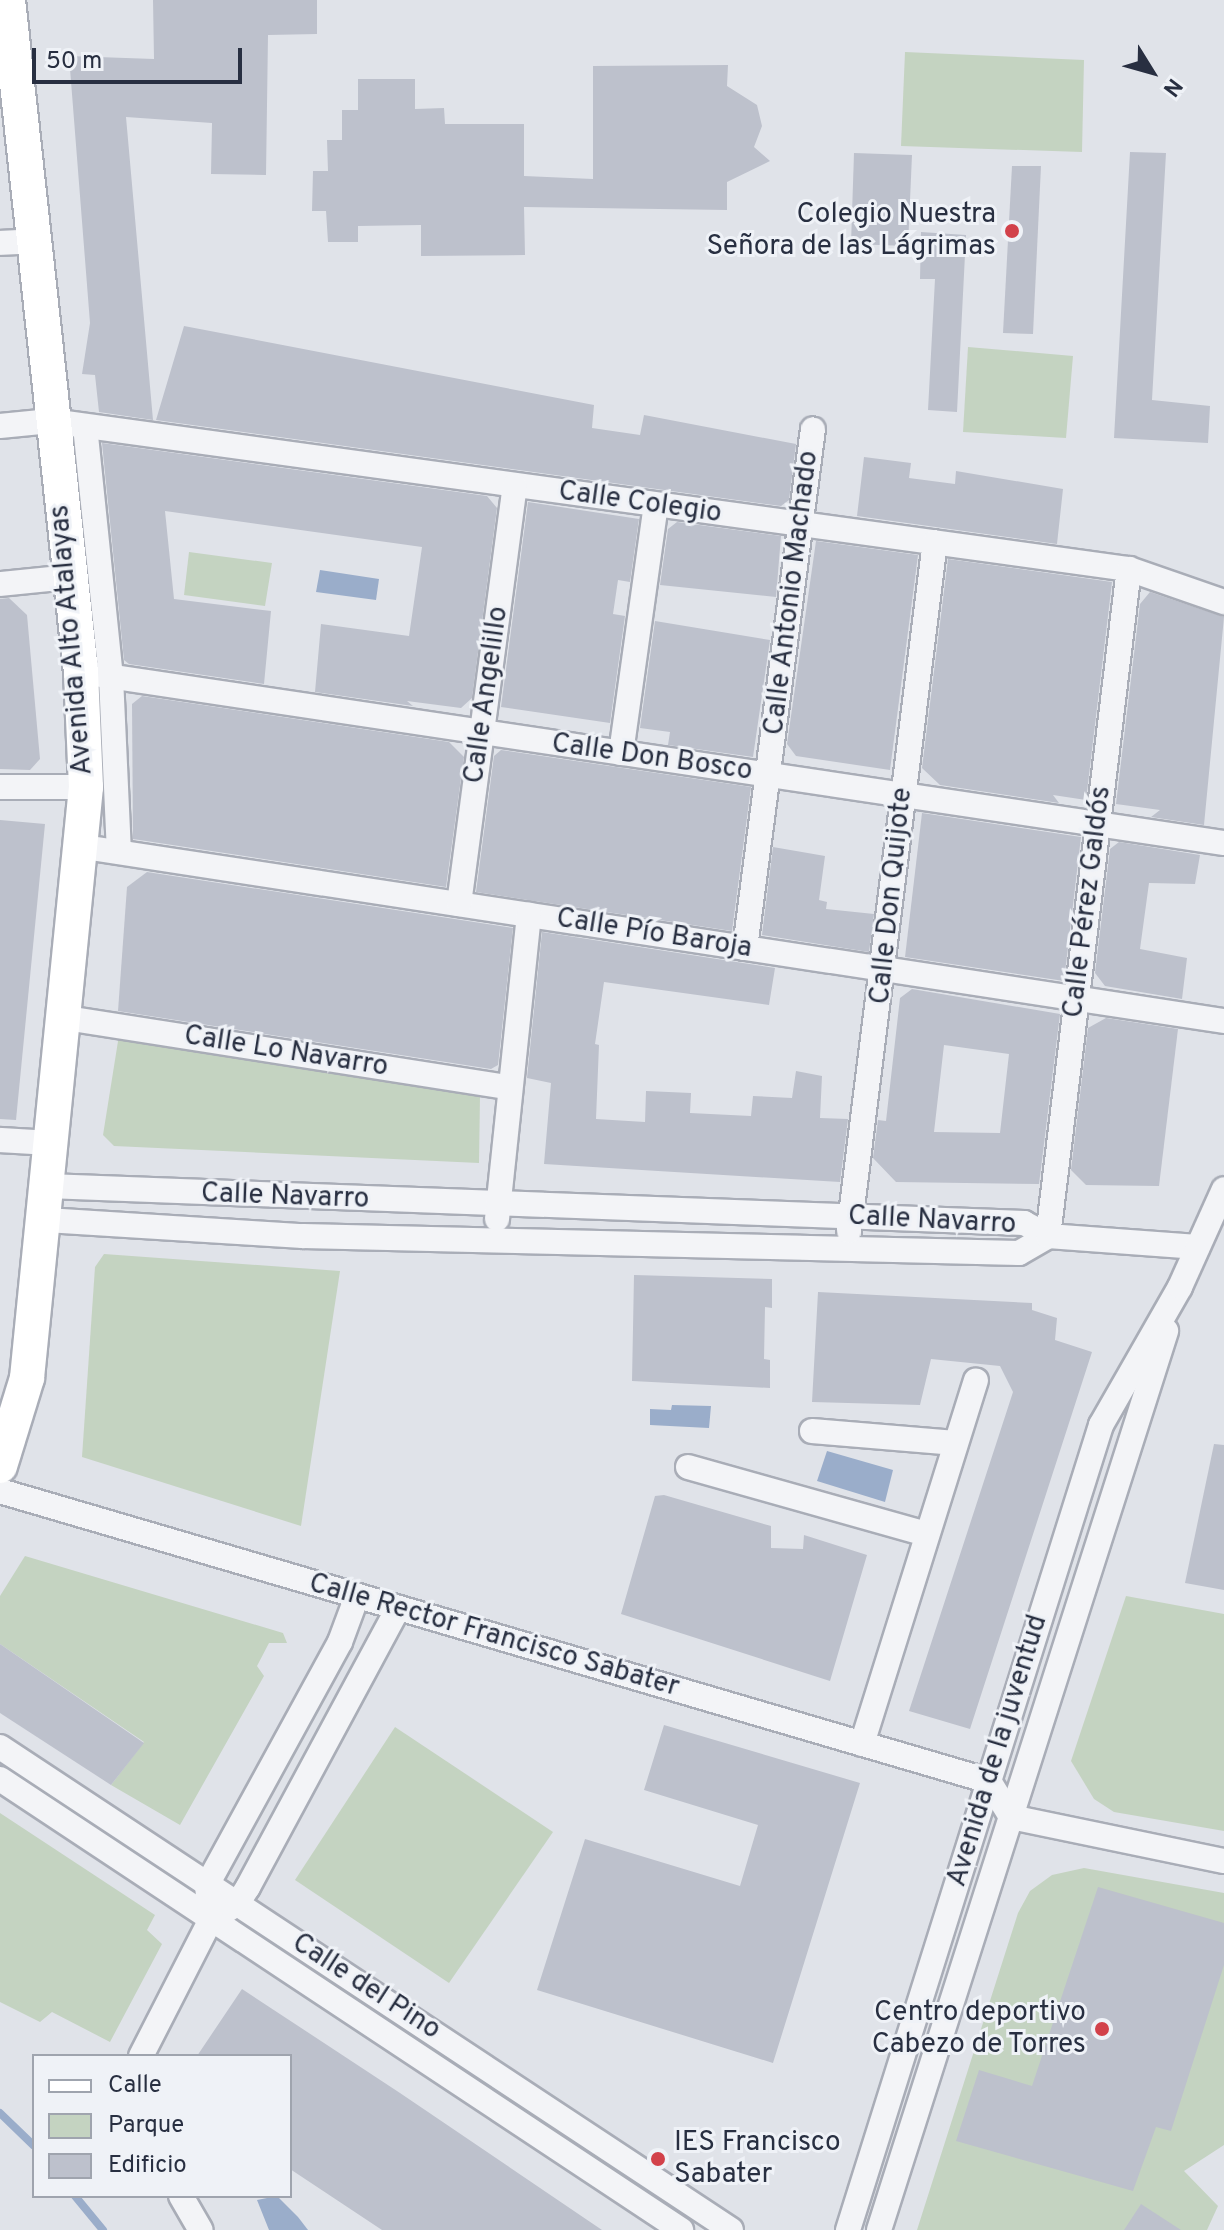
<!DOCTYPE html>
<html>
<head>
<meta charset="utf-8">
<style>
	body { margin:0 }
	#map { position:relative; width:1224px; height:2230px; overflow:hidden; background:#e0e3e9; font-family:Overpass,sans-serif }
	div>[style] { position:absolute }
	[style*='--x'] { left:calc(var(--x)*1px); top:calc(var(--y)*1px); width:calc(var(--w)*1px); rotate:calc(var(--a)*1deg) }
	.green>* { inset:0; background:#c4d3c1 }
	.water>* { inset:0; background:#9aadca }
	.stream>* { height:8px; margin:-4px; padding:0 4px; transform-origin:4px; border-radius:4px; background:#9aadca }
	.building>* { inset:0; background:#bdc1cc }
	.roads { filter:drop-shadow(2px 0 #a9adb7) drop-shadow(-2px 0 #a9adb7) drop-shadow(0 2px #a9adb7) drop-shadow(0 -2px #a9adb7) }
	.minor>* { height:24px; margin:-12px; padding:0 12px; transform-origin:12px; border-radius:12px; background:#f3f4f7 }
	.secondary>* { height:34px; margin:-17px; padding:0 17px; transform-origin:17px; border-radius:17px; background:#fff }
	.dots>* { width:22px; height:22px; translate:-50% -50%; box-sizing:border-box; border:4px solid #eff2f7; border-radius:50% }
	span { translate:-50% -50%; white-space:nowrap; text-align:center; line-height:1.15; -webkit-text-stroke:6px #eff2f7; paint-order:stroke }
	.poi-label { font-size:28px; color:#282f41 }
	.right { translate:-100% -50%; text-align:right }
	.left { translate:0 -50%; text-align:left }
	.street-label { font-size:28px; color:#282f41 }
	.legend { position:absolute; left:32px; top:2054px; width:260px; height:144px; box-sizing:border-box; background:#eff2f7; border:2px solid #9fa4ae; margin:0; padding:10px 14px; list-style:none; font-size:24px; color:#282f41 }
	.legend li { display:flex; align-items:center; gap:16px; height:40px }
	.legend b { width:40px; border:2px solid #9fa4ae }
	.north { position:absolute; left:1112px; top:32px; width:80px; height:80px; -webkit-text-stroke:6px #eff2f7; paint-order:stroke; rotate:127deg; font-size:22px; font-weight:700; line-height:32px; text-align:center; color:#282f41 }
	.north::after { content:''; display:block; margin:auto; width:28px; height:36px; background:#282f41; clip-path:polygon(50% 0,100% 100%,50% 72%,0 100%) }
	.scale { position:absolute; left:32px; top:48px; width:210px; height:36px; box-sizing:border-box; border:4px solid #282f41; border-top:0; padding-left:10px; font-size:24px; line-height:28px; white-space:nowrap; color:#282f41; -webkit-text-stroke:6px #eff2f7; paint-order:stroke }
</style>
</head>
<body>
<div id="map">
	<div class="green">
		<i style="clip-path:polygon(905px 52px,1084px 60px,1082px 152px,901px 146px)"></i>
		<i style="clip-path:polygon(968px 347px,1073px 356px,1066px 438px,963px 432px)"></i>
		<i style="clip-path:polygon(189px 552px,272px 563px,265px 606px,184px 595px)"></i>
		<i style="clip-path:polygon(119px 1035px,480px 1096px,479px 1163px,114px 1146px,103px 1135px)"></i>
		<i style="clip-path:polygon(104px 1254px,340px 1271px,301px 1526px,82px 1457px,95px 1267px)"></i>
		<i style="clip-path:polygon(25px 1556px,283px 1633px,287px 1643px,269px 1643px,257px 1666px,264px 1676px,180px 1825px,111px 1785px,144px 1742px,0 1644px,0 1596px)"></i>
		<i style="clip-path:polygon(1126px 1596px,1224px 1614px,1224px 1831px,1114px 1812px,1094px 1799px,1071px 1761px)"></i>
		<i style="clip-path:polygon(395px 1727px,553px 1832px,449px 1983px,295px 1880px)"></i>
		<i style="clip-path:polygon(0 1813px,155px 1915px,147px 1930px,162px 1944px,110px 2042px,52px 2012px,40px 2022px,0 2002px)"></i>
		<i style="clip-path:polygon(1084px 1868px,1224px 1893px,1224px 2145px,1184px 2171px,1218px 2206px,1207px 2230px,917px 2230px,1018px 1913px,1030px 1891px,1052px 1875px)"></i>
	</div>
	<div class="water">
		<i style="clip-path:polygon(320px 570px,379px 579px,376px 600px,316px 592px)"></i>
		<i style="clip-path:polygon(672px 1405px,711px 1406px,709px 1428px,650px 1425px,650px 1409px,671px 1410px)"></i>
		<i style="clip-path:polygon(827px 1451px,893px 1470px,885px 1502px,817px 1481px)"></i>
		<i style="clip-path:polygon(277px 2196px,298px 2217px,308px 2230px,269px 2230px,257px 2200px)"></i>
	</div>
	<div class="stream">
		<i style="--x:0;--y:2113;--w:47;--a:44.1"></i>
		<i style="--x:75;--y:2196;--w:44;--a:50.5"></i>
	</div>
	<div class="building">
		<i style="clip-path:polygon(153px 0,317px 0,317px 34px,268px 35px,266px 175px,211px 174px,212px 123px,126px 117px,153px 420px,99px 412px,95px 375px,82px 374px,90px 323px,69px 56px,154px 59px)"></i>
		<i style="clip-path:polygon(728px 65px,727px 86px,757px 105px,762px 126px,754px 147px,770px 161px,727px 182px,727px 210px,524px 207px,525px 255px,421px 256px,421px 225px,358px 226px,358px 242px,328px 242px,326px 211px,312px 211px,313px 171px,328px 171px,327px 140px,342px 140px,342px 110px,358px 110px,358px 79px,415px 79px,415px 109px,444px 108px,445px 124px,524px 124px,524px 176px,593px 179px,593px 66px)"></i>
		<i style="clip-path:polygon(1130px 152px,1166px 153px,1152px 400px,1210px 406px,1208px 443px,1114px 438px)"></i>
		<i style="clip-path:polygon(854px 153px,912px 155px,908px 246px,851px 244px)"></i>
		<i style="clip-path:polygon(1012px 166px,1041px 166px,1033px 334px,1003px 333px)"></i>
		<i style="clip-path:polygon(921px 232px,966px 235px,957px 412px,928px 410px,935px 279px,920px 279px)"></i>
		<i style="clip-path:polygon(184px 326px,594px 405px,592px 428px,640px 435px,644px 415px,796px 444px,789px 500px,781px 506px,156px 420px)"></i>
		<i style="clip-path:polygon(102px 443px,487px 496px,497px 508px,472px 698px,461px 708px,407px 701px,413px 706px,315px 692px,321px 624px,409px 636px,422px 547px,165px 511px,174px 599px,271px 611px,264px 684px,129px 664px,124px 660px)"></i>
		<i style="clip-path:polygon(864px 457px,911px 463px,909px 478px,955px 484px,956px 471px,1063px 489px,1057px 544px,857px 516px)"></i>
		<i style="clip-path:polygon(528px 502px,639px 519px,630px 582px,618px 580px,613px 614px,625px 616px,610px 723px,501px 707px)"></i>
		<i style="clip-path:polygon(677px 522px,781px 536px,776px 597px,660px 585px,668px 529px)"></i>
		<i style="clip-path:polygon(816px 541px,918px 555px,890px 770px,796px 756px,787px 744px)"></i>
		<i style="clip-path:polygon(948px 559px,1112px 582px,1086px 800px,1053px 795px,1059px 803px,940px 785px,922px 768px)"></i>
		<i style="clip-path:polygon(1150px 592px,1224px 617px,1204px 825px,1151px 817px,1160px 810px,1116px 804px,1140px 604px)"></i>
		<i style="clip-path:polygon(9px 598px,27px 615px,40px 759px,30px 770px,0 769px,0 599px)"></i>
		<i style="clip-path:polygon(655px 621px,770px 640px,753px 757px,668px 745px,670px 732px,640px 728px)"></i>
		<i style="clip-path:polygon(142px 696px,449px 742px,464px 757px,446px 887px,133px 839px,132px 704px)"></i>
		<i style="clip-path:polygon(501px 750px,751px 787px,732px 931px,476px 892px,494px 756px)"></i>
		<i style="clip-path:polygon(922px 813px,1081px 837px,1064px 981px,905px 957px)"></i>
		<i style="clip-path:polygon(0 820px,45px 824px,16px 1120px,0 1119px)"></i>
		<i style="clip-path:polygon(1119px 842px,1200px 855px,1195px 884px,1149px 883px,1140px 949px,1187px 958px,1182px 999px,1105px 986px,1095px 973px,1110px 849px)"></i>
		<i style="clip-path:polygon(773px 847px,825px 856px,819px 900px,827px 902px,826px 909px,874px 914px,869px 952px,762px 935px)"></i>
		<i style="clip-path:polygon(147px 872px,513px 928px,498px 1065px,491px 1069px,118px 1011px,127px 887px)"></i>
		<i style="clip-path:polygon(542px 932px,775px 968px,769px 1005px,604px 982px,595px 1044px,599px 1045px,596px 1119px,645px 1122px,646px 1091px,691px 1093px,690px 1113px,751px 1116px,753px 1096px,792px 1098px,796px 1071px,822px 1076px,820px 1118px,848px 1119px,840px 1182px,544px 1164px,551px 1083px,527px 1078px)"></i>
		<i style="clip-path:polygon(evenodd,912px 989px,1060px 1014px,1039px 1184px,896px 1182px,873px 1158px,878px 1120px,886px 1121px,900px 998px,912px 989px,944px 1045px,1009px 1054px,1000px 1133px,934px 1132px,944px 1045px)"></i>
		<i style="clip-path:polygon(1106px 1018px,1178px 1029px,1159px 1186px,1086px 1185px,1071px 1170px,1088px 1028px)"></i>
		<i style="clip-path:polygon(634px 1275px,772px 1279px,772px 1308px,765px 1307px,764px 1359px,770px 1360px,770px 1388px,632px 1381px)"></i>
		<i style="clip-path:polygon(818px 1292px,1032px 1303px,1032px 1310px,1057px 1318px,1055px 1340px,1092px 1352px,970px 1729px,909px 1711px,1013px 1392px,1000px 1366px,931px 1359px,920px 1405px,812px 1402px)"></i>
		<i style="clip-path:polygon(1214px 1444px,1224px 1445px,1224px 1590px,1185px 1583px)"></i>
		<i style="clip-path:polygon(664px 1495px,771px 1526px,771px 1548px,803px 1549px,804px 1535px,867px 1555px,830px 1681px,621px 1614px,655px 1496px)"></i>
		<i style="clip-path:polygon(0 1644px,144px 1743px,111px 1785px,0 1713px)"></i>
		<i style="clip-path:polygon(664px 1725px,860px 1783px,773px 2063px,537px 1990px,585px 1839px,740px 1886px,758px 1825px,644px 1790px)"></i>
		<i style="clip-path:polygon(1098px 1887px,1224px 1923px,1224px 1965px,1171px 2131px,1156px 2127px,1133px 2191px,956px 2141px,979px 2070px,1032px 2086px)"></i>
		<i style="clip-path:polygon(242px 1989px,400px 2093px,602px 2230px,382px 2230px,290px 2169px,290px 2056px,197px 2056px)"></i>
		<i style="clip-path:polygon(1141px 2204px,1181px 2230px,1124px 2230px)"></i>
	</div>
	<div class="roads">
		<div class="minor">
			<i style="--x:0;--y:243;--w:33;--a:-3"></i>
			<i style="--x:0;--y:426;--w:51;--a:-5.6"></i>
			<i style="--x:51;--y:421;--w:1088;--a:7.82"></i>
			<i style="--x:1129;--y:569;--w:101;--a:19.2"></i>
			<i style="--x:85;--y:426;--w:252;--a:84.1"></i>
			<i style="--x:111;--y:677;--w:175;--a:87.4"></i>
			<i style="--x:0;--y:584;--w:69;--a:-5.8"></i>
			<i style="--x:81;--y:672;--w:1156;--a:8.51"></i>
			<i style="--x:621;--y:753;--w:250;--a:-82"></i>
			<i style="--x:0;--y:787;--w:86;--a:0"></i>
			<i style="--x:84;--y:847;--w:1153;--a:8.68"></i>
			<i style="--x:459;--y:904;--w:421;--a:-82.4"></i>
			<i style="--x:745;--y:948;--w:523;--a:-82.54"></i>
			<i style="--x:66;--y:1018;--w:446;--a:8.9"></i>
			<i style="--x:0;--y:1140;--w:51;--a:3.4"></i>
			<i style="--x:47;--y:1186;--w:978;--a:2.17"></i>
			<i style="--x:1024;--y:1223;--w:27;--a:28"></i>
			<i style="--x:1048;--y:1236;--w:150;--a:4.2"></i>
			<i style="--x:497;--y:1219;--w:306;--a:-84"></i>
			<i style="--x:46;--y:1220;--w:257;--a:3.6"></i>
			<i style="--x:303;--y:1236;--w:716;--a:1.36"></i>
			<i style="--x:1019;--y:1253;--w:34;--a:-30"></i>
			<i style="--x:849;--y:1231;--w:694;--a:-82.89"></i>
			<i style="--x:1048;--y:1236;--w:672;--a:-83.08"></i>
			<i style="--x:812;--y:1431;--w:144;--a:4.8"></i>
			<i style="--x:688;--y:1467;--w:247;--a:15.7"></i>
			<i style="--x:0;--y:1491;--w:1031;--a:16.34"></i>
			<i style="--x:989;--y:1781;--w:42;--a:58.6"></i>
			<i style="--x:1011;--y:1817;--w:217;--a:11.7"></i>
			<i style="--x:862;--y:1744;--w:381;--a:-72.6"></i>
			<i style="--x:0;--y:1747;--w:876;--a:33.45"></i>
			<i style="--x:0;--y:1779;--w:817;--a:33.51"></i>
			<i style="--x:224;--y:1912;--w:15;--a:-32"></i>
			<i style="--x:237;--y:1904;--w:20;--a:-57"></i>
			<i style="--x:248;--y:1887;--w:317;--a:-61.7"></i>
			<i style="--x:141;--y:2056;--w:154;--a:-62.9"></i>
			<i style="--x:211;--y:1919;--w:34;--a:-97"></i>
			<i style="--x:207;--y:1885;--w:277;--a:-61.3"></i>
			<i style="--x:340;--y:1642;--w:49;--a:-69.7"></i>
			<i style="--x:181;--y:2196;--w:39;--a:60"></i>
			<i style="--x:848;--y:2230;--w:844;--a:-72.55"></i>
			<i style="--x:1101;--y:1425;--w:159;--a:-60.2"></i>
			<i style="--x:1180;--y:1287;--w:107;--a:-65.8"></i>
			<i style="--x:879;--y:2230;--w:944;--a:-72.29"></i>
		</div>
		<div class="secondary">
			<i style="--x:0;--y:1466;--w:92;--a:-72.9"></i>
			<i style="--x:27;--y:1378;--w:594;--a:-84.3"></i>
			<i style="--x:86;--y:787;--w:115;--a:-92.5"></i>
			<i style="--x:81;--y:672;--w:676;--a:-96.2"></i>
		</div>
	</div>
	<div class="dots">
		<i style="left:1012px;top:231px;background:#d2414a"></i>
		<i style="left:1102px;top:2029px;background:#d2414a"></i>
		<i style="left:658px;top:2159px;background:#d2414a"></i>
	</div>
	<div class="poi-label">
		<span class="right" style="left:996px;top:231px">Colegio Nuestra<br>Señora de las Lágrimas</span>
		<span class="right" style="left:1086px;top:2029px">Centro deportivo<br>Cabezo de Torres</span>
		<span class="left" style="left:674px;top:2159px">IES Francisco<br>Sabater</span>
	</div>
	<div class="street-label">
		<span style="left:640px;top:503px;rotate:8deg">Calle Colegio</span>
		<span style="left:792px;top:593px;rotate:-83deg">Calle Antonio Machado</span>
		<span style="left:72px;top:640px;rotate:-95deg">Avenida Alto Atalayas</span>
		<span style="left:487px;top:695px;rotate:-82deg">Calle Angelillo</span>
		<span style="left:652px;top:758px;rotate:8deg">Calle Don Bosco</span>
		<span style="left:892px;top:896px;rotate:-84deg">Calle Don Quijote</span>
		<span style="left:1088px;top:902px;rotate:-83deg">Calle Pérez Galdós</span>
		<span style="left:654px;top:934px;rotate:9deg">Calle Pío Baroja</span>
		<span style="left:286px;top:1052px;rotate:9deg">Calle Lo Navarro</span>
		<span style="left:285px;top:1197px;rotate:2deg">Calle Navarro</span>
		<span style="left:932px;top:1221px;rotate:3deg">Calle Navarro</span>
		<span style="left:494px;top:1636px;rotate:16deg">Calle Rector Francisco Sabater</span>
		<span style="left:998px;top:1751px;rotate:-73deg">Avenida de la juventud</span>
		<span style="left:366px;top:1987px;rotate:33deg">Calle del Pino</span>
	</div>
	<ul class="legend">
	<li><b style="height:10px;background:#fff"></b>Calle</li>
	<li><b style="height:22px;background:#c4d3c1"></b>Parque</li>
	<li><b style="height:22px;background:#bdc1cc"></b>Edificio</li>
	</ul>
	<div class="north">N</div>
	<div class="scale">50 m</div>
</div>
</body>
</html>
